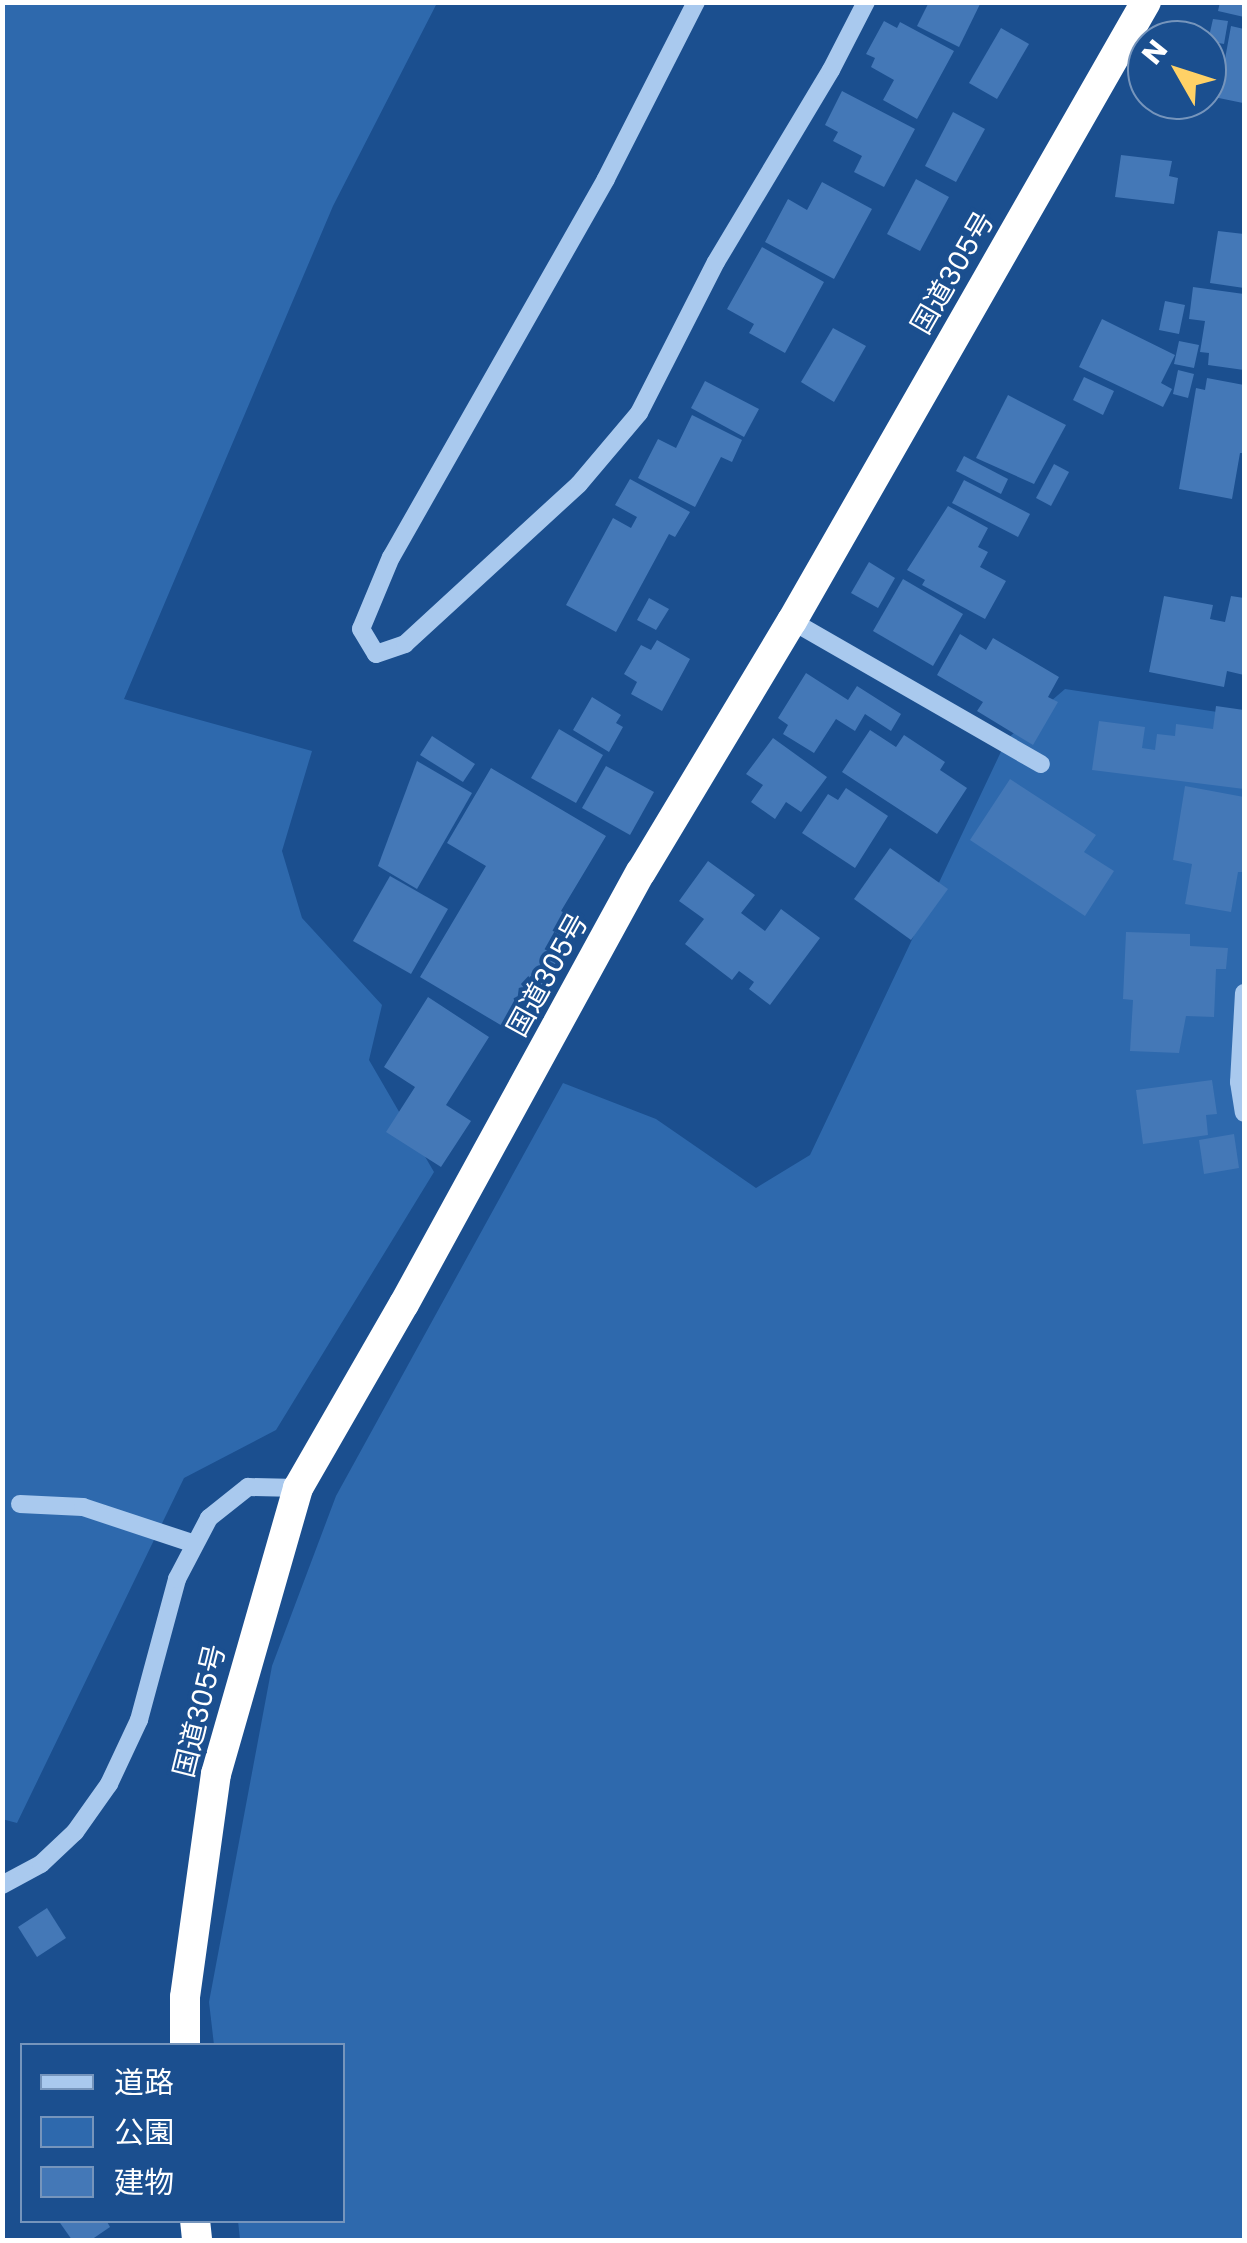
<!DOCTYPE html>
<html>
<head>
<meta charset="utf-8">
<style>
	body { margin:0 }
	#map { position:relative; width:1247px; height:2243px; overflow:hidden; background:#1b4f8f; font-family:Poppins,"Noto Sans JP",sans-serif }
	div>[style] { position:absolute }
	[style*='--x'] { left:calc(var(--x)*1px); top:calc(var(--y)*1px); width:calc(var(--w)*1px); rotate:calc(var(--a)*1deg) }
	.green>* { inset:0; background:#2e69ad }
	.building>* { inset:0; background:#4478b7 }
	.minor>* { height:18px; margin:-9px; padding:0 9px; transform-origin:9px; border-radius:9px; background:#a9c9ee }
	.highway>* { height:30px; margin:-15px; padding:0 15px; transform-origin:15px; border-radius:15px; background:#fff }
	span { translate:-50% -50%; white-space:nowrap; text-align:center; line-height:1.15; -webkit-text-stroke:8px #1b4f8f; paint-order:stroke }
	.street-label { font-size:28px; color:#fff }
	.frame { position:absolute; inset:0; border:5px solid #fff; pointer-events:none }
	.legend { position:absolute; left:20px; top:2043px; width:325px; height:180px; box-sizing:border-box; background:#1b4f8f; border:2px solid #7695bc; margin:0; padding:12px 18px; list-style:none; font-size:30px; color:#fff }
	.legend li { display:flex; align-items:center; gap:20px; height:50px }
	.legend b { width:50px; border:2px solid #7695bc }
	.north { position:absolute; left:1127px; top:20px; width:100px; height:100px; box-sizing:border-box; background:#1b4f8f; border:2px solid #7695bc; border-radius:50%; rotate:309deg; font-size:28px; font-weight:700; line-height:40px; text-align:center; color:#fff }
	.north::after { content:''; display:block; margin:auto; width:35px; height:45px; background:#ffd166; clip-path:polygon(50% 0,100% 100%,50% 72%,0 100%) }
</style>
</head>
<body>
<div id="map">
	<div class="green">
		<i style="clip-path:polygon(2px 3px,437px 3px,333px 206px,124px 699px,312px 751px,282px 851px,302px 918px,382px 1005px,369px 1060px,434px 1172px,276px 1430px,184px 1478px,17px 1823px,2px 1819px)"></i>
		<i style="clip-path:polygon(1065px 689px,1244px 716px,1244px 2240px,240px 2240px,238px 2221px,342px 2220px,342px 2046px,214px 2045px,209px 2002px,272px 1666px,336px 1496px,563px 1083px,656px 1119px,756px 1188px,810px 1155px,1007px 739px)"></i>
	</div>
	<div class="building">
		<i style="clip-path:polygon(929px 2px,981px 2px,959px 47px,917px 26px)"></i>
		<i style="clip-path:polygon(1220px 2px,1244px 2px,1244px 17px,1218px 11px)"></i>
		<i style="clip-path:polygon(1213px 19px,1228px 21px,1224px 44px,1208px 41px)"></i>
		<i style="clip-path:polygon(884px 21px,897px 28px,900px 22px,954px 51px,917px 119px,883px 100px,894px 80px,871px 67px,875px 58px,866px 54px)"></i>
		<i style="clip-path:polygon(1231px 26px,1244px 29px,1243px 103px,1209px 96px,1217px 57px,1225px 59px)"></i>
		<i style="clip-path:polygon(1001px 28px,1029px 44px,997px 99px,969px 83px)"></i>
		<i style="clip-path:polygon(842px 91px,915px 129px,884px 187px,854px 172px,862px 156px,833px 141px,838px 132px,825px 125px)"></i>
		<i style="clip-path:polygon(953px 112px,985px 129px,956px 182px,925px 166px)"></i>
		<i style="clip-path:polygon(1121px 155px,1172px 161px,1169px 176px,1178px 178px,1174px 204px,1115px 197px)"></i>
		<i style="clip-path:polygon(916px 179px,949px 197px,920px 251px,887px 234px)"></i>
		<i style="clip-path:polygon(822px 182px,872px 209px,834px 279px,765px 242px,788px 199px,807px 210px)"></i>
		<i style="clip-path:polygon(1218px 231px,1244px 234px,1244px 288px,1210px 283px)"></i>
		<i style="clip-path:polygon(762px 247px,824px 282px,785px 353px,749px 333px,754px 324px,727px 309px)"></i>
		<i style="clip-path:polygon(1193px 287px,1244px 294px,1244px 370px,1208px 365px,1209px 353px,1200px 352px,1205px 321px,1189px 319px)"></i>
		<i style="clip-path:polygon(1165px 301px,1185px 305px,1179px 334px,1159px 330px)"></i>
		<i style="clip-path:polygon(1102px 319px,1175px 355px,1161px 383px,1172px 389px,1163px 407px,1079px 367px)"></i>
		<i style="clip-path:polygon(833px 328px,866px 346px,834px 402px,801px 382px)"></i>
		<i style="clip-path:polygon(1179px 341px,1199px 345px,1194px 368px,1174px 364px)"></i>
		<i style="clip-path:polygon(1178px 370px,1194px 374px,1188px 398px,1173px 394px)"></i>
		<i style="clip-path:polygon(1084px 377px,1114px 391px,1103px 415px,1073px 400px)"></i>
		<i style="clip-path:polygon(1207px 378px,1244px 385px,1244px 453px,1240px 453px,1232px 499px,1179px 489px,1196px 388px,1205px 390px)"></i>
		<i style="clip-path:polygon(705px 381px,759px 409px,744px 437px,691px 408px)"></i>
		<i style="clip-path:polygon(1008px 395px,1066px 425px,1034px 484px,976px 458px)"></i>
		<i style="clip-path:polygon(692px 415px,742px 440px,732px 462px,721px 457px,695px 507px,638px 478px,658px 439px,676px 448px)"></i>
		<i style="clip-path:polygon(964px 456px,1008px 479px,1001px 494px,956px 471px)"></i>
		<i style="clip-path:polygon(1054px 464px,1069px 472px,1051px 506px,1036px 498px)"></i>
		<i style="clip-path:polygon(630px 479px,690px 512px,675px 537px,669px 534px,616px 632px,566px 605px,613px 518px,631px 528px,637px 517px,615px 505px)"></i>
		<i style="clip-path:polygon(964px 480px,1030px 514px,1018px 537px,952px 503px)"></i>
		<i style="clip-path:polygon(948px 506px,988px 528px,978px 547px,988px 552px,980px 567px,1006px 581px,985px 619px,922px 585px,925px 580px,907px 570px)"></i>
		<i style="clip-path:polygon(869px 562px,895px 578px,878px 608px,851px 593px)"></i>
		<i style="clip-path:polygon(903px 579px,963px 614px,933px 666px,873px 631px)"></i>
		<i style="clip-path:polygon(1164px 596px,1213px 605px,1210px 619px,1225px 622px,1231px 596px,1244px 598px,1244px 675px,1227px 671px,1224px 687px,1149px 672px)"></i>
		<i style="clip-path:polygon(649px 598px,669px 609px,656px 630px,637px 620px)"></i>
		<i style="clip-path:polygon(960px 634px,986px 650px,993px 638px,1059px 677px,1048px 697px,1058px 702px,1033px 745px,977px 711px,983px 702px,937px 675px)"></i>
		<i style="clip-path:polygon(657px 640px,690px 659px,662px 711px,631px 694px,637px 682px,624px 674px,641px 645px,651px 650px)"></i>
		<i style="clip-path:polygon(806px 673px,848px 700px,857px 686px,901px 714px,891px 731px,865px 714px,855px 731px,836px 719px,814px 753px,783px 734px,788px 725px,778px 718px)"></i>
		<i style="clip-path:polygon(592px 697px,621px 715px,616px 723px,623px 727px,609px 752px,573px 730px)"></i>
		<i style="clip-path:polygon(1216px 706px,1244px 710px,1244px 789px,1092px 770px,1099px 721px,1145px 727px,1142px 748px,1155px 750px,1157px 734px,1175px 736px,1176px 724px,1213px 729px)"></i>
		<i style="clip-path:polygon(559px 729px,603px 755px,576px 803px,531px 778px)"></i>
		<i style="clip-path:polygon(870px 730px,896px 747px,904px 735px,945px 762px,940px 770px,967px 788px,937px 834px,842px 772px)"></i>
		<i style="clip-path:polygon(432px 736px,475px 764px,463px 782px,420px 755px)"></i>
		<i style="clip-path:polygon(773px 738px,827px 777px,801px 812px,786px 802px,775px 819px,751px 802px,763px 785px,746px 774px)"></i>
		<i style="clip-path:polygon(417px 761px,472px 793px,417px 889px,378px 866px)"></i>
		<i style="clip-path:polygon(606px 766px,654px 792px,630px 835px,582px 808px)"></i>
		<i style="clip-path:polygon(491px 768px,606px 836px,561px 911px,580px 922px,514px 1033px,420px 977px,486px 866px,447px 843px)"></i>
		<i style="clip-path:polygon(1010px 779px,1096px 835px,1084px 852px,1114px 871px,1085px 916px,970px 840px)"></i>
		<i style="clip-path:polygon(1185px 786px,1244px 797px,1244px 872px,1238px 872px,1231px 912px,1185px 904px,1192px 864px,1173px 860px)"></i>
		<i style="clip-path:polygon(846px 788px,888px 816px,855px 868px,802px 833px,828px 794px,838px 800px)"></i>
		<i style="clip-path:polygon(890px 848px,948px 889px,911px 940px,854px 899px)"></i>
		<i style="clip-path:polygon(708px 861px,755px 895px,741px 913px,765px 931px,781px 909px,820px 938px,770px 1005px,749px 989px,754px 982px,739px 971px,732px 980px,685px 944px,704px 919px,679px 901px)"></i>
		<i style="clip-path:polygon(390px 876px,448px 909px,411px 974px,353px 941px)"></i>
		<i style="clip-path:polygon(1126px 932px,1190px 934px,1190px 946px,1228px 948px,1226px 969px,1216px 969px,1214px 1017px,1186px 1016px,1179px 1053px,1130px 1051px,1133px 1000px,1123px 999px)"></i>
		<i style="clip-path:polygon(428px 997px,489px 1037px,446px 1105px,471px 1121px,441px 1167px,386px 1132px,415px 1087px,384px 1067px)"></i>
		<i style="clip-path:polygon(1212px 1080px,1217px 1114px,1206px 1115px,1208px 1135px,1143px 1144px,1136px 1090px)"></i>
		<i style="clip-path:polygon(1234px 1134px,1239px 1168px,1204px 1174px,1199px 1140px)"></i>
		<i style="clip-path:polygon(47px 1908px,66px 1938px,37px 1957px,18px 1927px)"></i>
		<i style="clip-path:polygon(58px 2220px,106px 2220px,110px 2227px,91px 2240px,72px 2240px)"></i>
	</div>
	<div class="minor">
		<i style="--x:696;--y:2;--w:199;--a:117"></i>
		<i style="--x:606;--y:179;--w:435;--a:119.6"></i>
		<i style="--x:391;--y:557;--w:78;--a:112.6"></i>
		<i style="--x:361;--y:629;--w:29;--a:59"></i>
		<i style="--x:376;--y:654;--w:31;--a:-19"></i>
		<i style="--x:405;--y:644;--w:236;--a:-42.6"></i>
		<i style="--x:579;--y:484;--w:93;--a:-49.8"></i>
		<i style="--x:639;--y:413;--w:169;--a:-63"></i>
		<i style="--x:716;--y:262;--w:224;--a:-59.1"></i>
		<i style="--x:831;--y:70;--w:76;--a:-62.8"></i>
		<i style="--x:792;--y:621;--w:287;--a:29.9"></i>
		<i style="--x:1244;--y:993;--w:89;--a:93.2"></i>
		<i style="--x:1239;--y:1082;--w:31;--a:81"></i>
		<i style="--x:20;--y:1504;--w:63;--a:2.7"></i>
		<i style="--x:83;--y:1507;--w:115;--a:18.3"></i>
		<i style="--x:2;--y:1885;--w:44;--a:-28.3"></i>
		<i style="--x:41;--y:1864;--w:47;--a:-43.3"></i>
		<i style="--x:75;--y:1832;--w:59;--a:-54.7"></i>
		<i style="--x:109;--y:1784;--w:71;--a:-64.9"></i>
		<i style="--x:139;--y:1720;--w:146;--a:-74.9"></i>
		<i style="--x:177;--y:1579;--w:69;--a:-62.3"></i>
		<i style="--x:209;--y:1518;--w:50;--a:-38.5"></i>
		<i style="--x:248;--y:1487;--w:50;--a:1.1"></i>
	</div>
	<div class="highway">
		<i style="--x:185;--y:2046;--w:49;--a:-90"></i>
		<i style="--x:185;--y:1997;--w:225;--a:-82.1"></i>
		<i style="--x:216;--y:1774;--w:298;--a:-74"></i>
		<i style="--x:298;--y:1488;--w:212;--a:-60.1"></i>
		<i style="--x:404;--y:1304;--w:493;--a:-61.3"></i>
		<i style="--x:641;--y:872;--w:293;--a:-59"></i>
		<i style="--x:792;--y:621;--w:713;--a:-60.24"></i>
		<i style="--x:195;--y:2220;--w:20;--a:84"></i>
	</div>
	<div class="street-label">
		<span style="left:953px;top:273px;rotate:-60deg">国道305号</span>
		<span style="left:548px;top:975px;rotate:-61deg">国道305号</span>
		<span style="left:200px;top:1711px;rotate:-76deg">国道305号</span>
	</div>
	<div class="frame"></div>
	<ul class="legend">
	<li><b style="height:12px;background:#a9c9ee"></b>道路</li>
	<li><b style="height:28px;background:#2e69ad"></b>公園</li>
	<li><b style="height:28px;background:#4478b7"></b>建物</li>
	</ul>
	<div class="north">N</div>
</div>
</body>
</html>
